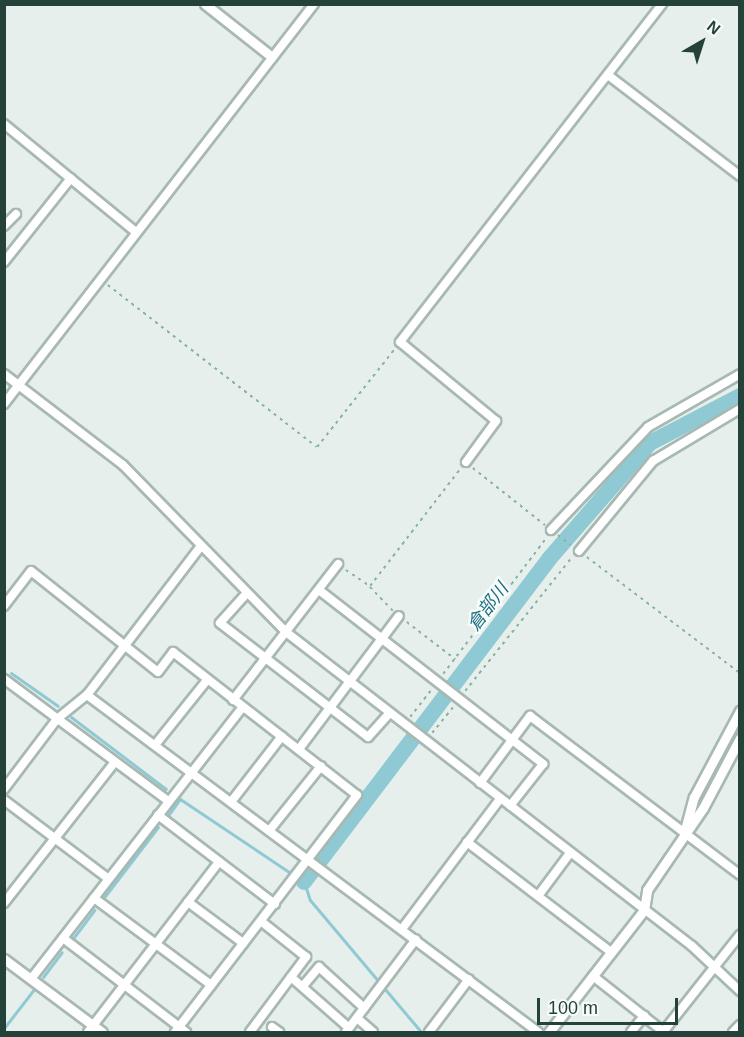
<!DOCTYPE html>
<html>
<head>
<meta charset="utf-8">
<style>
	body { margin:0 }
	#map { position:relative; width:744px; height:1037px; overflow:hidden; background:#e6efeb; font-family:Arial,"Noto Sans JP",sans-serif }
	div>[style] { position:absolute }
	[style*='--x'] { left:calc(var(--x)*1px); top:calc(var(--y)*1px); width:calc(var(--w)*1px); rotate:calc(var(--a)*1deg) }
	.stream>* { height:3px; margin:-1.5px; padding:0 1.5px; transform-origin:1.5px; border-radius:1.5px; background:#8ec9d4 }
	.river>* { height:16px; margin:-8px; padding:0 8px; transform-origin:8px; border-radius:8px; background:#8ec9d4 }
	.path>* { height:1.5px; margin-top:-0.75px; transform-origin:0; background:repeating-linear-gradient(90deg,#86b3a5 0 3px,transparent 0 7.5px) }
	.roads { filter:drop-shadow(2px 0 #a8b8b2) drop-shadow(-2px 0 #a8b8b2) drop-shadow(0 2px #a8b8b2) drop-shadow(0 -2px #a8b8b2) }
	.minor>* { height:8px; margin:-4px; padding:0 4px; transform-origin:4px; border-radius:4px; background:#fff }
	.tertiary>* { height:9px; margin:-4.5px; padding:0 4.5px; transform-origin:4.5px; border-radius:4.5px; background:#fff }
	span { translate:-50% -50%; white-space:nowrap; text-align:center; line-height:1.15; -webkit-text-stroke:5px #f7fbf9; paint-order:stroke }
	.water-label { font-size:18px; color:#1c6f80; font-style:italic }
	.frame { position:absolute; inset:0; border:6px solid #24423a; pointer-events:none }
	.north { position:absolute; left:672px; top:12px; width:60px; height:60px; -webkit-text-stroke:4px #f7fbf9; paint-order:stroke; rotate:39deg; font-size:16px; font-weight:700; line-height:24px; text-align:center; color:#24423a }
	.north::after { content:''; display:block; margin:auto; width:21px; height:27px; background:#24423a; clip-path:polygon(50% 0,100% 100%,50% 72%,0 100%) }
	.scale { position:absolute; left:537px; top:998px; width:141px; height:27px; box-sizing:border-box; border:3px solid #24423a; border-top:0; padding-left:8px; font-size:18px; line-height:21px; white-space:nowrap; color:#24423a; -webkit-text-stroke:4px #f7fbf9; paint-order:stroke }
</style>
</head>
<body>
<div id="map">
	<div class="stream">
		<i style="--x:11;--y:673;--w:57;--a:35.1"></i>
		<i style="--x:71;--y:717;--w:119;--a:37.2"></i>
		<i style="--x:169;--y:814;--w:19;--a:-54"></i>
		<i style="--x:180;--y:799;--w:149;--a:33.8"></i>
		<i style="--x:304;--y:882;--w:19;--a:72"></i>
		<i style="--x:310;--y:900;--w:172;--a:49.9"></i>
		<i style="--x:105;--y:896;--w:87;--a:-52.5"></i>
		<i style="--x:74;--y:937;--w:34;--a:-53"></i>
		<i style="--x:43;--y:977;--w:31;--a:-53"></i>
		<i style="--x:4;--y:1028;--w:51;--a:-52.2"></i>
	</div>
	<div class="river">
		<i style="--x:304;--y:882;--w:405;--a:-52.8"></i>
		<i style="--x:549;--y:559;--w:154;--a:-49"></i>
		<i style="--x:650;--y:443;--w:102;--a:-27.6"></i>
	</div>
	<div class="path">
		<i style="--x:108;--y:285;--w:264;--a:37.8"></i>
		<i style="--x:317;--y:447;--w:124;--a:-51.6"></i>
		<i style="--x:473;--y:468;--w:92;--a:38.4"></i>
		<i style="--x:558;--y:535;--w:16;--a:38"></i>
		<i style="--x:587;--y:557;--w:192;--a:37.2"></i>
		<i style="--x:346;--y:570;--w:29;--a:34"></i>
		<i style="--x:370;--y:586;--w:149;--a:-52.4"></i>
		<i style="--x:370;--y:587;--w:33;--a:46"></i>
		<i style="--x:407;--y:622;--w:61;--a:37.6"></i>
		<i style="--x:443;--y:674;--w:172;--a:-52.8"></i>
		<i style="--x:465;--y:691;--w:171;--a:-51.4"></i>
		<i style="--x:410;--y:717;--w:34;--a:-52"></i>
		<i style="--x:432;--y:733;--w:33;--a:-51"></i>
	</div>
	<div class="roads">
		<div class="minor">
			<i style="--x:608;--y:75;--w:166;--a:37.4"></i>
			<i style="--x:4;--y:124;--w:171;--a:39.3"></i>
			<i style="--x:4;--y:226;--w:17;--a:-45"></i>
			<i style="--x:4;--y:262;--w:107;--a:-51.4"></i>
			<i style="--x:4;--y:374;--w:150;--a:37.4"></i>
			<i style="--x:123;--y:465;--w:233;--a:45.7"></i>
			<i style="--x:286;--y:632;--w:513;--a:37.72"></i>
			<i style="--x:692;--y:946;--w:66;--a:43.2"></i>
			<i style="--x:4;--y:404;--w:506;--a:-52.22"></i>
			<i style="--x:466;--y:462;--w:51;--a:-53.8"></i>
			<i style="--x:496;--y:421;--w:124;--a:-140.5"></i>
			<i style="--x:400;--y:342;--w:428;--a:-52.2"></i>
			<i style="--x:551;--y:530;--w:141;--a:-46.7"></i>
			<i style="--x:648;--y:427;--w:106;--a:-29.9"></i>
			<i style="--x:579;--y:551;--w:117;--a:-50.6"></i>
			<i style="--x:653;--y:461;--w:101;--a:-30.9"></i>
			<i style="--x:319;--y:590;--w:284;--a:37.8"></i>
			<i style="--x:543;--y:764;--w:53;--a:128.2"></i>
			<i style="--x:246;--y:594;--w:39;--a:132"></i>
			<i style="--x:220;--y:623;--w:187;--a:37.6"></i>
			<i style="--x:368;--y:737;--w:31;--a:-48"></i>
			<i style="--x:4;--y:606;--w:44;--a:-52.4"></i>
			<i style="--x:31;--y:571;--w:162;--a:38.5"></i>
			<i style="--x:158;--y:672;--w:25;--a:-53"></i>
			<i style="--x:173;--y:652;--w:233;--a:37.9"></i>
			<i style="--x:357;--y:795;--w:299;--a:127.5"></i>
			<i style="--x:4;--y:679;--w:204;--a:36.6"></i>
			<i style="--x:87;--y:695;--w:186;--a:-52.6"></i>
			<i style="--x:233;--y:700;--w:172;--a:-52.3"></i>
			<i style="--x:155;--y:745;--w:83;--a:-51.3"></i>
			<i style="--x:299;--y:749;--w:166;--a:-53.1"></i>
			<i style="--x:480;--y:783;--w:84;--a:-53.3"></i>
			<i style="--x:530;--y:716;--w:263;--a:37.1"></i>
			<i style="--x:4;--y:789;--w:88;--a:-52.9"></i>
			<i style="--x:57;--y:719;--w:38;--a:-39"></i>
			<i style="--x:87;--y:695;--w:563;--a:36.77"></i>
			<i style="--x:4;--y:800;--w:131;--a:37"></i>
			<i style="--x:231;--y:802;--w:83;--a:-52.3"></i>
			<i style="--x:158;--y:815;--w:147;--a:37.3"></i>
			<i style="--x:269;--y:831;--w:83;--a:-51.3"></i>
			<i style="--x:467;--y:842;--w:181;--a:37.4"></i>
			<i style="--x:538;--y:896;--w:54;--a:-53.3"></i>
			<i style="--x:94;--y:898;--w:146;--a:36.6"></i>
			<i style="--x:188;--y:902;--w:69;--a:36.7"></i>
			<i style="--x:4;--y:903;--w:179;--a:-51.8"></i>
			<i style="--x:402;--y:929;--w:163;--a:-53"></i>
			<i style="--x:63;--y:938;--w:155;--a:37.4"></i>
			<i style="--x:593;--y:976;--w:90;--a:38.3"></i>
			<i style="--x:291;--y:977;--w:77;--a:41.3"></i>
			<i style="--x:31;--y:979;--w:343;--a:-52.1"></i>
			<i style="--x:303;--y:986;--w:25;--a:-50"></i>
			<i style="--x:319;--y:967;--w:61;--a:42.3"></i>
			<i style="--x:357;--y:1018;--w:21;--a:41"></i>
			<i style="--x:272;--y:1027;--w:9;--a:36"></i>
			<i style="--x:88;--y:1032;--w:215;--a:-52.4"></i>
			<i style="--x:250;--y:1032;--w:94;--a:-53.3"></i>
			<i style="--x:306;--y:957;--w:56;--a:-141.5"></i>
			<i style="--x:346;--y:1032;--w:116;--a:-53"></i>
			<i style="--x:429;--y:1032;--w:66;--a:-53"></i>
			<i style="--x:631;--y:1032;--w:21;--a:-51"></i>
			<i style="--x:663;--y:1032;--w:124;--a:-51.6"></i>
			<i style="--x:733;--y:1032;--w:10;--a:-45"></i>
		</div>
		<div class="tertiary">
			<i style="--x:205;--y:4;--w:85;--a:38.3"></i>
			<i style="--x:686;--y:826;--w:30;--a:-75"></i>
			<i style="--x:694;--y:797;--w:98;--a:-61.9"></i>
			<i style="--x:4;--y:959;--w:122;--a:36.7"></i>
			<i style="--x:549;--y:1032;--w:155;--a:-52.1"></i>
			<i style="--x:644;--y:910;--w:20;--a:-81"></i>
			<i style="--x:647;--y:890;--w:99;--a:-55.7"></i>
			<i style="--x:703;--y:808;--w:79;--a:-62.1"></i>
		</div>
	</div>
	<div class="water-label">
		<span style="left:488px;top:607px;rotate:-53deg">倉部川</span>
	</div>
	<div class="frame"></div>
	<div class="north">N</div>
	<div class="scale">100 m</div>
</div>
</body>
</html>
